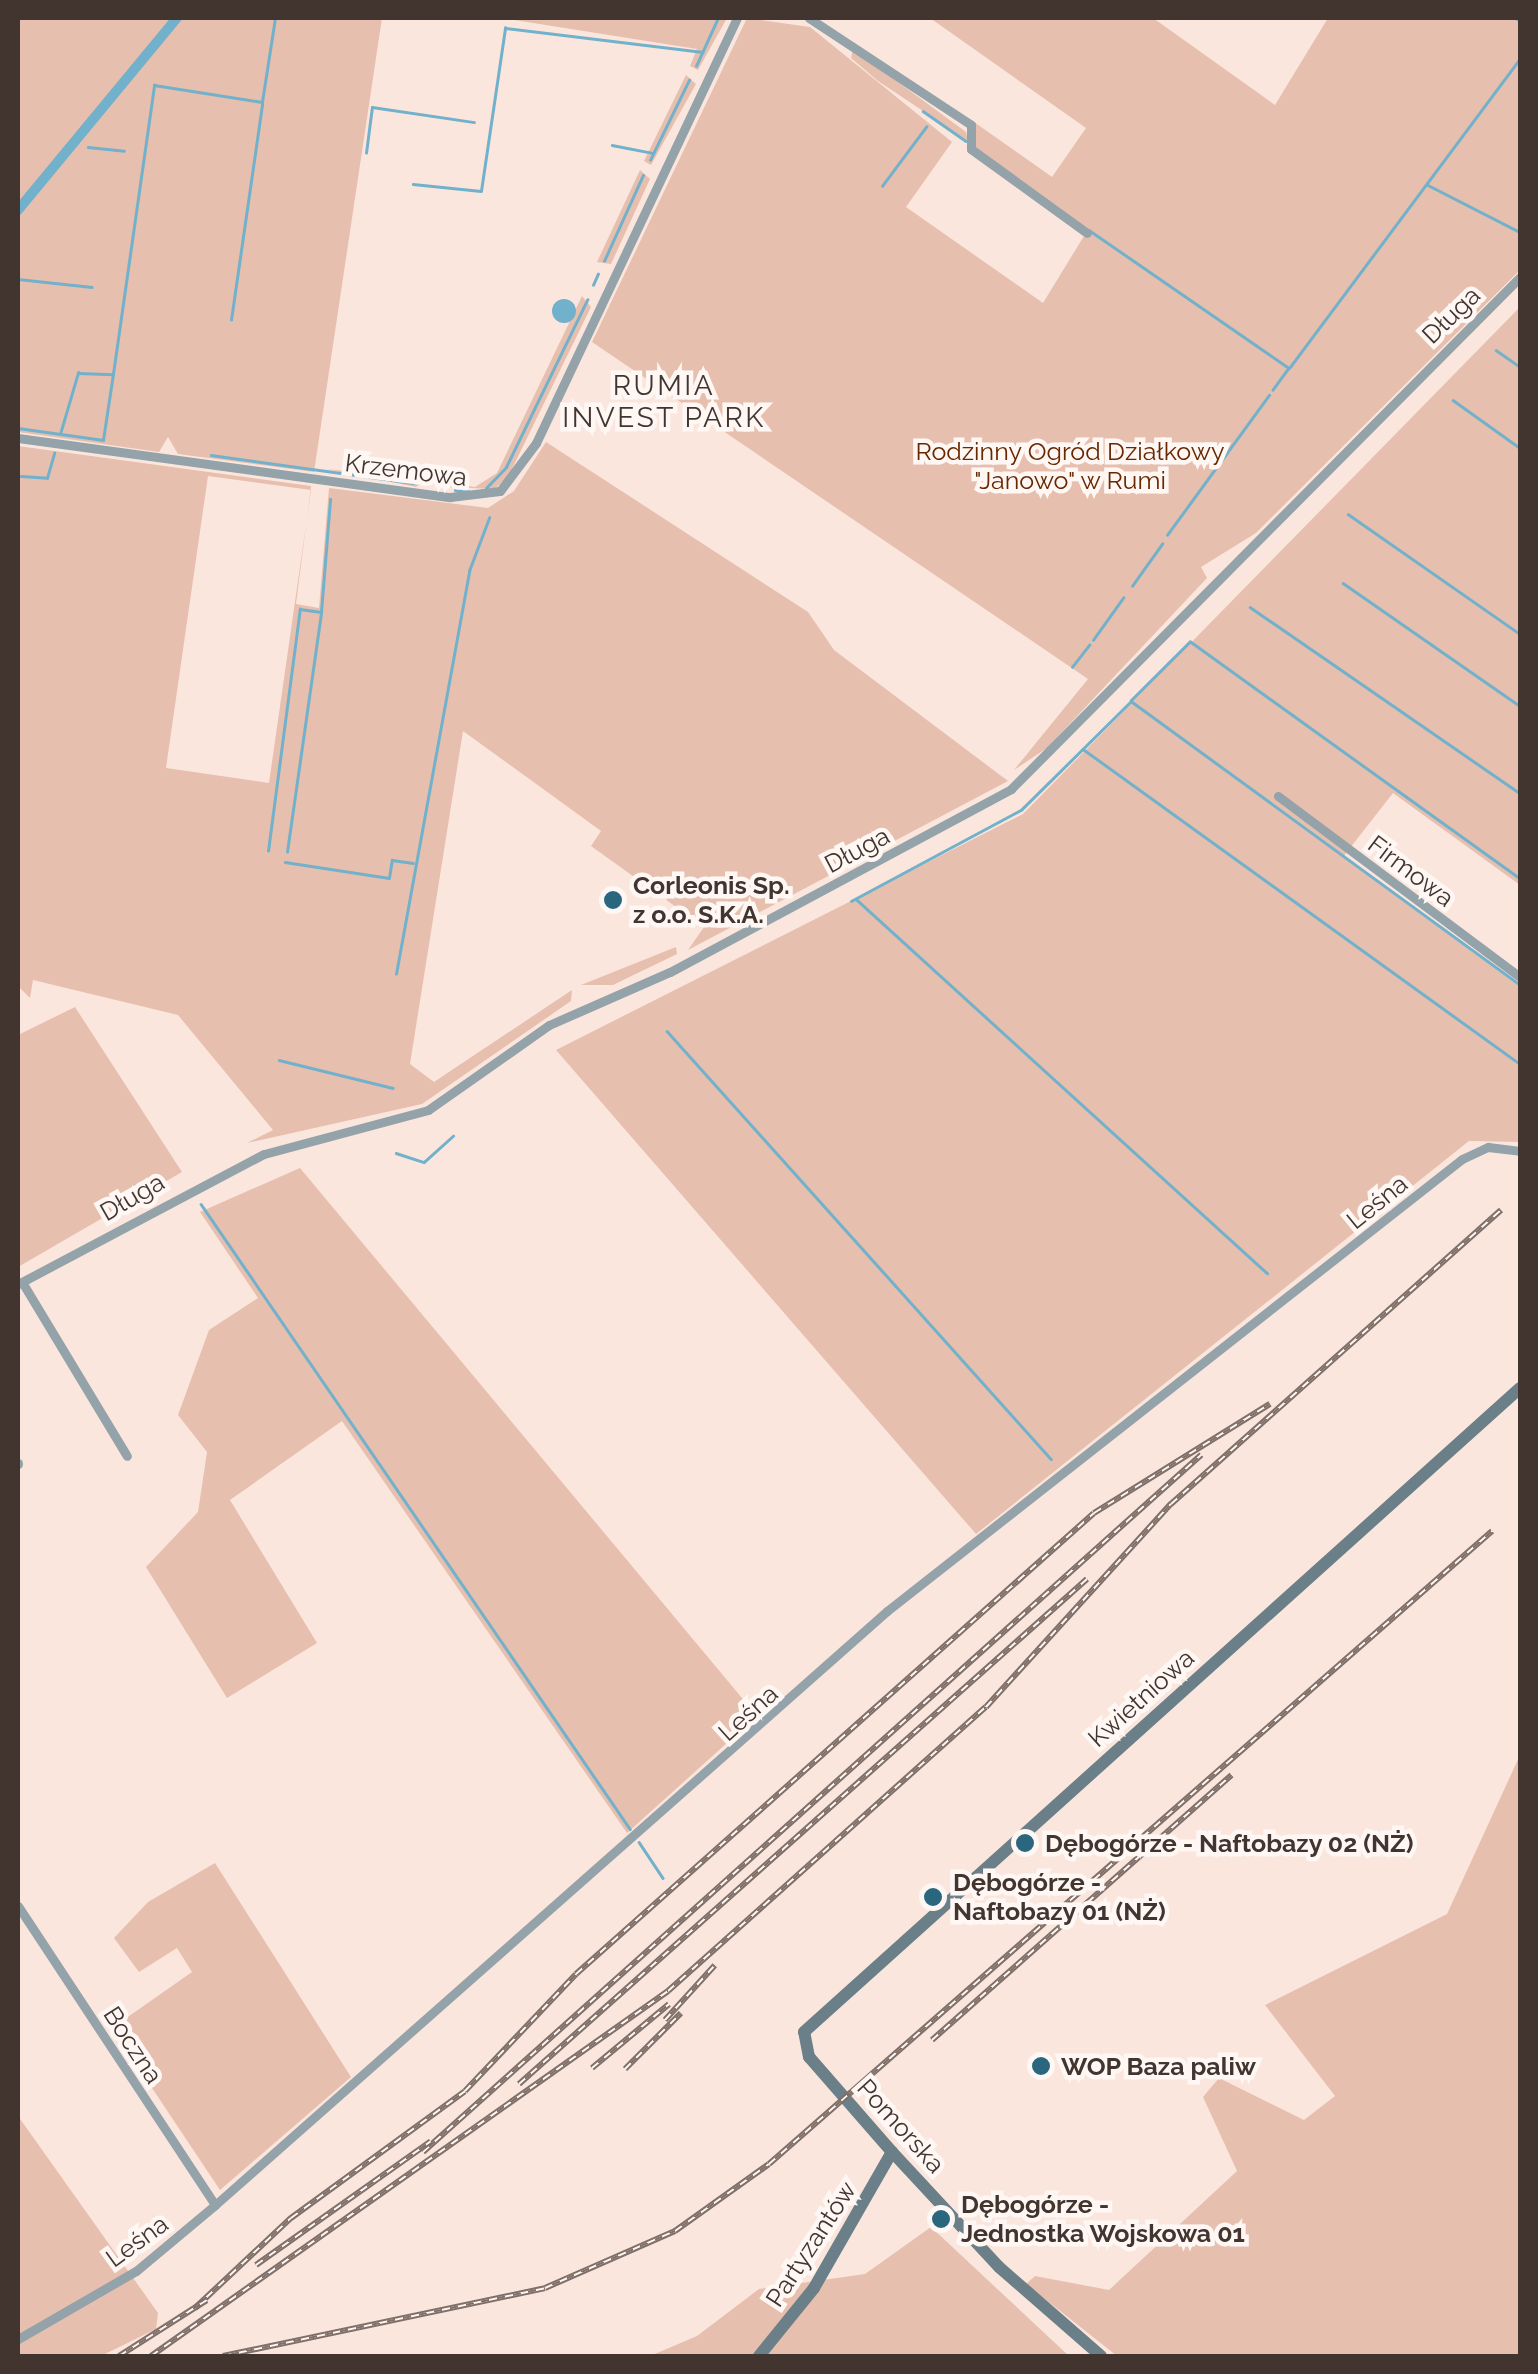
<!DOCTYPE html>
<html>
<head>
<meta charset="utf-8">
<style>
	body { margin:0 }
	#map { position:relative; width:1538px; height:2374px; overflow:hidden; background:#fbe6dd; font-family:Raleway,sans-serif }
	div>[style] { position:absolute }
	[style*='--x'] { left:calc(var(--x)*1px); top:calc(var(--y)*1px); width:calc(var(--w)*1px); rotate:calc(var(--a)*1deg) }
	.green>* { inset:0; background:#e7bfae }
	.water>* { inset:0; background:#72b1cb }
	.round { border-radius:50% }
	.stream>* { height:2.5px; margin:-1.25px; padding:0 1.25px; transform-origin:1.25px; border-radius:1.25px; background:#72b1cb }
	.canal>* { height:10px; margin:-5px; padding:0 5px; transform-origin:5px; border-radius:5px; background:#72b1cb }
	.street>* { height:9px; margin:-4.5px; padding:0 4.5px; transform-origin:4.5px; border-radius:4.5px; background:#94a2a9 }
	.secondary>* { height:12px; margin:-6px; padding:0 6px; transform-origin:6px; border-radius:6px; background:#6a7f88 }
	.rail>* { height:6px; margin-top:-3px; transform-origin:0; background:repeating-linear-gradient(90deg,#fef7f4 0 8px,#7f6f68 0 16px); box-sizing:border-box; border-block:2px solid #7f6f68 }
	.dots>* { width:28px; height:28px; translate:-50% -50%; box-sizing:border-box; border:5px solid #fef7f4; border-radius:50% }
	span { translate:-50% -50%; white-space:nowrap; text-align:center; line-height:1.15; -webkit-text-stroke:9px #fef7f4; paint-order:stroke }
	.street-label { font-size:25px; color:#42352f }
	.park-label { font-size:25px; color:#692700 }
	.poi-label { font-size:25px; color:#42352f; font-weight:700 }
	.left { translate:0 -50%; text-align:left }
	.neighbourhood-label { font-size:28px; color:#42352f; letter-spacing:2.5px }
	.frame { position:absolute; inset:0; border:20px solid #42352f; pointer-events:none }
</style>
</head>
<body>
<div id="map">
	<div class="green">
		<i style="clip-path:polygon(18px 18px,382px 18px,314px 472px,178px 454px,168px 437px,159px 452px,18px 432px)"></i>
		<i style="clip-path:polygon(502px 18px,727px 18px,698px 70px,690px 66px,697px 49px)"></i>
		<i style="clip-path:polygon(747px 18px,810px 27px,952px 142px,906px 207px,1043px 303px,1084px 236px,975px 157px,974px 122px,1052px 177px,1086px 128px,930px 18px,1153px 18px,1275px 105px,1328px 18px,1520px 18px,1520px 270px,1256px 533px,1201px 567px,1207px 578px,1047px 748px,1014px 770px,1088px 679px,592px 342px)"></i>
		<i style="clip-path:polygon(853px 49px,966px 132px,968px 141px,878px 81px,851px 58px)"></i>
		<i style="clip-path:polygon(686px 75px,696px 84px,651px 165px,644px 161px)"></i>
		<i style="clip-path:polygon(640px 170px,650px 179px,611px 264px,597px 262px)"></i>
		<i style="clip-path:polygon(582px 296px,591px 307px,509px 475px,495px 489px,443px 487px,438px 482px,475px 487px,497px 473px)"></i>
		<i style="clip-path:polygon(1520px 307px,1520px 885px,1393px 793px,1343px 857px,1520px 987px,1520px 1142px,1469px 1141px,976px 1534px,556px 1050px,1023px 814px)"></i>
		<i style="clip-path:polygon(evenodd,546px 442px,808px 612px,834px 650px,1008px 781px,688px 950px,704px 927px,591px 846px,601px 831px,463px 731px,410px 1064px,434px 1082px,572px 990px,571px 1001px,422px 1104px,247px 1143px,273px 1130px,178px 1015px,33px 980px,30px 998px,18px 986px,18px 446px,311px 486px,296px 604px,319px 608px,329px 488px,488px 508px,514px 491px,546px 442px,208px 476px,311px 490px,269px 783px,166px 768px,208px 476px)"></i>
		<i style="clip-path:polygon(326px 469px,423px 479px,423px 482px,416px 487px)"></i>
		<i style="clip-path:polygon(676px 947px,677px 954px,613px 985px,581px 985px)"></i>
		<i style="clip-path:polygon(75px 1007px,182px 1172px,18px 1267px,18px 1035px)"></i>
		<i style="clip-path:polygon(300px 1168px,757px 1716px,627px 1833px,342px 1421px,230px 1500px,317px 1643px,227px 1698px,146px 1567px,198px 1512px,207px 1452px,178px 1415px,209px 1330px,258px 1298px,200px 1212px)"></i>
		<i style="clip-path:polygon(1520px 1755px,1520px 2356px,1117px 2356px,1026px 2284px,1035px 2276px,1109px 2290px,1237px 2171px,1203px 2097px,1219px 2078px,1304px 2120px,1335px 2096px,1265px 2005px,1447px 1914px)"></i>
		<i style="clip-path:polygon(215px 1863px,351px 2077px,220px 2190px,112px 2028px,192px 1972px,177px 1948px,139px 1972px,114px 1938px,148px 1902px)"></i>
		<i style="clip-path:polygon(18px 2116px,158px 2313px,156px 2329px,101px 2356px,18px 2356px)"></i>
		<i style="clip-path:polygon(931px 2227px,1069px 2356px,650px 2356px,697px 2336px,759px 2289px,865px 2274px)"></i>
	</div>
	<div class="water">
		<i class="round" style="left:552px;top:299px;width:24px;height:24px"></i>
	</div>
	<div class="stream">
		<i style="--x:1515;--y:18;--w:5;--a:22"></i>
		<i style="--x:696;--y:66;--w:53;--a:-65.4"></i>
		<i style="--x:923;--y:111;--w:52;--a:34.9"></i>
		<i style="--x:612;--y:145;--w:42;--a:11"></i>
		<i style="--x:88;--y:147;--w:36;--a:6"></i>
		<i style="--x:366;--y:153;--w:46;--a:-82.6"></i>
		<i style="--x:372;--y:107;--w:103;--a:8.4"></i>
		<i style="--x:650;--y:160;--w:89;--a:-64"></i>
		<i style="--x:413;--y:184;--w:68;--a:5.9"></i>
		<i style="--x:481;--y:191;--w:165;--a:-81.6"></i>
		<i style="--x:505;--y:28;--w:199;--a:6.9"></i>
		<i style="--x:1428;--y:185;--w:103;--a:27.1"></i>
		<i style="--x:882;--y:186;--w:74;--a:-53.3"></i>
		<i style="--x:1089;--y:230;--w:243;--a:34.6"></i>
		<i style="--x:1289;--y:368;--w:27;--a:126"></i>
		<i style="--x:604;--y:261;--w:94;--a:-65.6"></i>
		<i style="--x:18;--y:279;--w:74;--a:6.2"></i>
		<i style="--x:593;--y:285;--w:12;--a:-66"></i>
		<i style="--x:231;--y:320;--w:218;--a:-81.8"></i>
		<i style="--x:1496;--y:350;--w:29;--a:35"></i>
		<i style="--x:1290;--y:367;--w:385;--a:-53.3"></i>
		<i style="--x:1453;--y:400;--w:82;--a:35.6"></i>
		<i style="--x:18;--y:428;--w:86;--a:8"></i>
		<i style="--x:103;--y:440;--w:67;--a:-81.4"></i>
		<i style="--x:60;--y:434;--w:64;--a:-73.6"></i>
		<i style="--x:78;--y:373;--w:35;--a:2"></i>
		<i style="--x:113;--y:374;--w:292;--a:-81.9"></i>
		<i style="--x:154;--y:85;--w:109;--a:8.9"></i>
		<i style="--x:262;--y:102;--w:85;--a:-81.2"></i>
		<i style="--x:211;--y:455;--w:204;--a:7.9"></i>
		<i style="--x:21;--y:476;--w:26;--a:4"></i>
		<i style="--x:47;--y:478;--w:26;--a:-74"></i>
		<i style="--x:486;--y:488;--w:29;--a:-46"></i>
		<i style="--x:506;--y:467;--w:186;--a:-64.1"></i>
		<i style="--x:455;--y:490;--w:13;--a:4"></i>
		<i style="--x:1348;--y:514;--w:210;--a:34.9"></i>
		<i style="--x:1167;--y:535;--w:173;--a:-53.9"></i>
		<i style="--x:1343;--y:583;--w:216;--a:34.8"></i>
		<i style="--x:1132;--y:586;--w:52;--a:-54.5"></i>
		<i style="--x:1250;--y:607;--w:328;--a:34.6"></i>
		<i style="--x:1093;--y:640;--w:52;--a:-54.5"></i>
		<i style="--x:1072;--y:667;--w:28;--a:-52"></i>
		<i style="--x:1083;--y:749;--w:539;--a:35.78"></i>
		<i style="--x:268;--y:851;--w:244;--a:-82.5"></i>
		<i style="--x:300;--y:609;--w:21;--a:8"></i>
		<i style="--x:321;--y:612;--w:113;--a:-85.4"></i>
		<i style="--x:287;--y:852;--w:242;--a:-81.9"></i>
		<i style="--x:285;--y:862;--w:105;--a:8.7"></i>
		<i style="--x:389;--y:878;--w:18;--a:-81"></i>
		<i style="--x:392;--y:860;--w:21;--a:8"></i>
		<i style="--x:1520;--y:879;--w:406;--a:-144.3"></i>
		<i style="--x:1190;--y:642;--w:83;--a:135"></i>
		<i style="--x:1131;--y:701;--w:482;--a:36.1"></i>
		<i style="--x:856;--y:899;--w:556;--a:42.3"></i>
		<i style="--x:851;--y:901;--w:193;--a:-28.2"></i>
		<i style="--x:1021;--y:810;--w:153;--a:-44.7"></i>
		<i style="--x:396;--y:974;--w:410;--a:-79.7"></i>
		<i style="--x:469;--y:571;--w:57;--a:-69.3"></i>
		<i style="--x:667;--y:1031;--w:575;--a:48.1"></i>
		<i style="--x:279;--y:1060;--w:117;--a:13.8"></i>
		<i style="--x:396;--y:1153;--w:29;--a:18"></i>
		<i style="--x:424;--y:1162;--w:39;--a:-42"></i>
		<i style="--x:201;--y:1204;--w:758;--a:55.53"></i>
		<i style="--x:639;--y:1842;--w:43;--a:56.3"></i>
	</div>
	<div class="canal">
		<i style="--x:18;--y:210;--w:249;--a:-50.4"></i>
	</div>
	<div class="street">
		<i style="--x:809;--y:18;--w:194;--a:33.4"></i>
		<i style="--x:971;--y:125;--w:24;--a:90"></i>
		<i style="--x:971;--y:149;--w:143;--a:35.9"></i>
		<i style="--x:18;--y:438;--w:436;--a:7.8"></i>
		<i style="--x:450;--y:497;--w:50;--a:-6.8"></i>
		<i style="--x:500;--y:491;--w:60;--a:-53.1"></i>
		<i style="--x:536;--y:443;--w:470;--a:-64.7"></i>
		<i style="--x:1278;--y:796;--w:302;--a:36.8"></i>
		<i style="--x:22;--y:1282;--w:203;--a:58.9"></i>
		<i style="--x:18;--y:1284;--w:278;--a:-27.9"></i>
		<i style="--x:264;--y:1154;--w:170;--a:-15"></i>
		<i style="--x:428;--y:1110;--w:148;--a:-35.1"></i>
		<i style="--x:549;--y:1025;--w:132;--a:-23.7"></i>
		<i style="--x:670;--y:972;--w:387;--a:-28.2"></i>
		<i style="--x:1011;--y:789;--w:722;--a:-45.17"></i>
		<i style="--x:18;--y:1463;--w:1;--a:90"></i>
		<i style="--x:18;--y:1906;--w:358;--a:56.6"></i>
		<i style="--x:18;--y:2339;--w:136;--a:-30"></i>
		<i style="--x:136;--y:2271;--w:103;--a:-39.9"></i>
		<i style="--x:215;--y:2205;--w:897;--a:-41.47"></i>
		<i style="--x:887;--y:1611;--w:731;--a:-38.17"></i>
		<i style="--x:1462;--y:1159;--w:29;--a:-25"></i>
		<i style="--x:1488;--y:1147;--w:32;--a:7"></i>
	</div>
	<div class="secondary">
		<i style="--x:759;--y:2356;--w:87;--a:-51"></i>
		<i style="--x:814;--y:2288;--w:157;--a:-60.2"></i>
		<i style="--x:1101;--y:2356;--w:135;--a:-138.9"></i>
		<i style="--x:999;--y:2267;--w:157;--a:-132.9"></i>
		<i style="--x:892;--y:2152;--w:126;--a:-131.1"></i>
		<i style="--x:809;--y:2057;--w:25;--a:-101"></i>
		<i style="--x:804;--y:2032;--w:963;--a:-41.97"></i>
	</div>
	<div class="rail">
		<i style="--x:665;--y:2020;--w:74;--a:-47.7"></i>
		<i style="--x:932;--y:2040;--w:400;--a:-41.5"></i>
		<i style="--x:592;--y:2068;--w:100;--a:-39.7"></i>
		<i style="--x:625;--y:2069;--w:79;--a:-45"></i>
		<i style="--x:519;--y:2084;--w:760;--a:-41.64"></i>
		<i style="--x:423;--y:2152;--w:1045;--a:-41.86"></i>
		<i style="--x:256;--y:2265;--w:214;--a:-35.3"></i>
		<i style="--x:195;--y:2308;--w:132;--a:-43.2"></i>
		<i style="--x:291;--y:2218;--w:215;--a:-36.1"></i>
		<i style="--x:465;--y:2091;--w:161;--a:-46.5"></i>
		<i style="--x:576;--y:1974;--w:693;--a:-41.67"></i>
		<i style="--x:1094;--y:1513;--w:207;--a:-31.8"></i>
		<i style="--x:119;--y:2356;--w:104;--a:-32.5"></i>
		<i style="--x:151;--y:2356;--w:633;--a:-35.22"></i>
		<i style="--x:668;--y:1991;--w:426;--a:-41.8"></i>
		<i style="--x:986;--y:1707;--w:275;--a:-47.7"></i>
		<i style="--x:1171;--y:1504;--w:442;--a:-41.7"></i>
		<i style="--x:223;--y:2356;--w:329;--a:-11.9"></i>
		<i style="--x:545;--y:2288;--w:142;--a:-23.7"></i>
		<i style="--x:675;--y:2231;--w:115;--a:-35.5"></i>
		<i style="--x:769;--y:2164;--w:961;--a:-41.2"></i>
	</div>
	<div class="dots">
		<i style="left:613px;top:900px;background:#2a677e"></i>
		<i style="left:1025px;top:1843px;background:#2a677e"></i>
		<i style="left:933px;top:1897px;background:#2a677e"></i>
		<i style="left:1041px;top:2066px;background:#2a677e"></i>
		<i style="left:941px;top:2219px;background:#2a677e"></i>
	</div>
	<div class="street-label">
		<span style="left:1451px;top:315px;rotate:-44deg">Długa</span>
		<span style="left:406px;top:470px;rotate:7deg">Krzemowa</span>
		<span style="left:857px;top:850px;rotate:-28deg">Długa</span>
		<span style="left:1411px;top:871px;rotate:37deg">Firmowa</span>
		<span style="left:132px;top:1197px;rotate:-30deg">Długa</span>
		<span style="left:1377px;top:1202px;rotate:-39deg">Leśna</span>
		<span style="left:1141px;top:1698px;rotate:-42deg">Kwietniowa</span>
		<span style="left:748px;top:1713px;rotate:-42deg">Leśna</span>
		<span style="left:133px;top:2045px;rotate:57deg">Boczna</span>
		<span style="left:901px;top:2126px;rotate:48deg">Pomorska</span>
		<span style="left:137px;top:2241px;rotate:-36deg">Leśna</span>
		<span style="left:811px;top:2244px;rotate:-57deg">Partyzantów</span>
	</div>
	<div class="park-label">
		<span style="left:1070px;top:466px">Rodzinny Ogród Działkowy<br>"Janowo" w Rumi</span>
	</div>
	<div class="poi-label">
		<span class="left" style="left:633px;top:900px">Corleonis Sp.<br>z o.o. S.K.A.</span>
		<span class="left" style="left:1045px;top:1843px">Dębogórze - Naftobazy 02 (NŻ)</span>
		<span class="left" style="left:953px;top:1897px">Dębogórze -<br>Naftobazy 01 (NŻ)</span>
		<span class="left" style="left:1061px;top:2066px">WOP Baza paliw</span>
		<span class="left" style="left:961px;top:2219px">Dębogórze -<br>Jednostka Wojskowa 01</span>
	</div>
	<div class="neighbourhood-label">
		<span style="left:664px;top:402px">RUMIA<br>INVEST PARK</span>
	</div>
	<div class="frame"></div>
</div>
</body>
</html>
